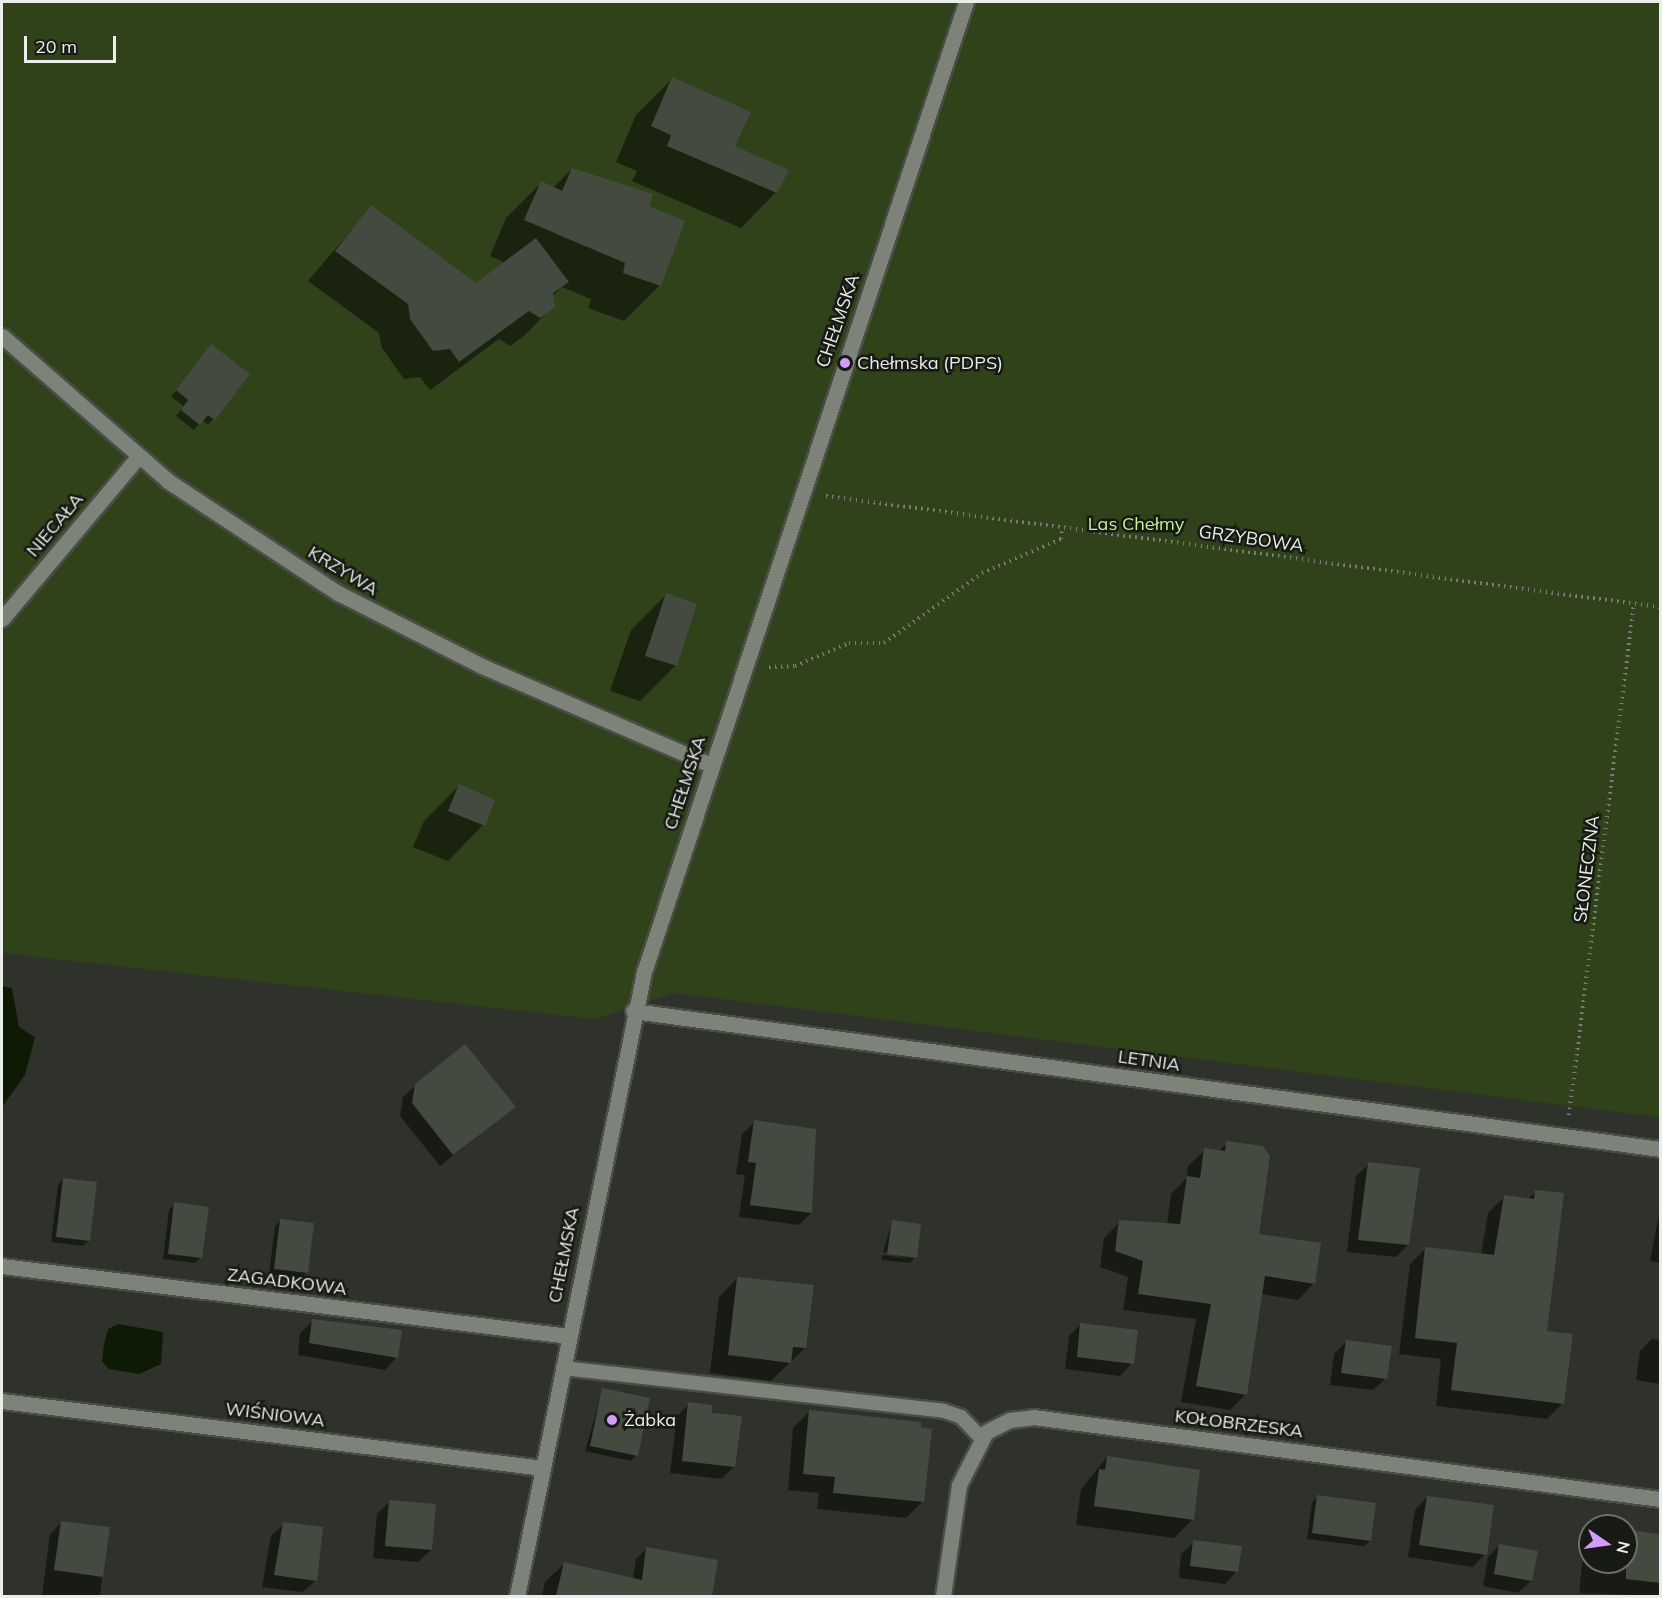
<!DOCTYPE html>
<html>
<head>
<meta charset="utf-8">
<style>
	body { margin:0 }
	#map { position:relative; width:1662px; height:1598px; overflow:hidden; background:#2e322a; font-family:Mulish,sans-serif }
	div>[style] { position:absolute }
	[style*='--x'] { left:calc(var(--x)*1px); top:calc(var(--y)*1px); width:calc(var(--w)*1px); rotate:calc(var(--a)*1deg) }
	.green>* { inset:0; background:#30421a }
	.water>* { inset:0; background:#0f1a04 }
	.shadow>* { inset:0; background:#0007 }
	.building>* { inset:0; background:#454a41 }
	.path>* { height:4px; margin-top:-2px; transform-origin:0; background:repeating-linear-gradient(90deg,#797c75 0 1.5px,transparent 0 6px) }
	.roads { filter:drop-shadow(2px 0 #494d45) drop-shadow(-2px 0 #494d45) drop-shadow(0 2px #494d45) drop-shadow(0 -2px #494d45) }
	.service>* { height:14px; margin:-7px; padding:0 7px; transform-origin:7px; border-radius:7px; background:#7d8379 }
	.minor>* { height:15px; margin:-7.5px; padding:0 7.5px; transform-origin:7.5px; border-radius:7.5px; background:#7d8379 }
	.tertiary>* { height:15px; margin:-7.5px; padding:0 7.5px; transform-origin:7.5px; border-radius:7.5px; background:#7d8379 }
	.dots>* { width:16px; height:16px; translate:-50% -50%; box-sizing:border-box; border:3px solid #171915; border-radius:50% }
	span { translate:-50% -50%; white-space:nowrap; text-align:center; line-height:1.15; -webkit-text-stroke:5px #171915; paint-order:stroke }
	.street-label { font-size:18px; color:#ebeee8 }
	.poi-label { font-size:18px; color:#ebeee8 }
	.left { translate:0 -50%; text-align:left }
	.park-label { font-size:18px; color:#c3f48e }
	.frame { position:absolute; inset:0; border:3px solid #ebeee8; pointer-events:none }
	.north { position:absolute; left:1578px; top:1514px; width:60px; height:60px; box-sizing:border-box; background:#171915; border:2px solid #6c6e69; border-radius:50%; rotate:103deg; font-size:16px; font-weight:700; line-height:24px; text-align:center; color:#ebeee8 }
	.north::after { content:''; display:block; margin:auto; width:21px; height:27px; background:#d39cfc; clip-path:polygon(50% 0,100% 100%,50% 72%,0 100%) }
	.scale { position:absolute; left:24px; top:36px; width:92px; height:27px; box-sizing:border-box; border:3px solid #ebeee8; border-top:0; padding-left:8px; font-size:18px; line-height:21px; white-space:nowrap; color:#ebeee8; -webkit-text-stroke:4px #171915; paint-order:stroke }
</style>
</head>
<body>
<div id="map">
	<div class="green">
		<i style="clip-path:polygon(2px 2px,1660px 2px,1660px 1117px,674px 993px,596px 1019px,2px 953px)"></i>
	</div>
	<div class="water">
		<i style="clip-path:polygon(2px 986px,12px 988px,19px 1027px,35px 1037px,25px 1075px,2px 1107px)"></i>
		<i style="clip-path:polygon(118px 1324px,163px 1332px,161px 1364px,139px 1374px,109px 1369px,102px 1361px,104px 1344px,108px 1329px)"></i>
	</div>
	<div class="shadow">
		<i style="clip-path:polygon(672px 79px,776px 192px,741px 228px,632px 181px,637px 171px,616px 162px,636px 115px)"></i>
		<i style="clip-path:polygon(572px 169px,647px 207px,660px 285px,624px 321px,588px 308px,591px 299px,562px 287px,552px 296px,553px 306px,524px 336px,510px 346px,499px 339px,430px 390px,420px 377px,404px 379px,382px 348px,379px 333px,308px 281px,371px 207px,476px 285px,506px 263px,490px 256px,506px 218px,541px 183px,553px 188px)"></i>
		<i style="clip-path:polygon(206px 352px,248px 375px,213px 419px,208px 425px,202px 420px,194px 430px,176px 416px,184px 406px,171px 397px)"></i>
		<i style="clip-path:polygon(666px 595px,676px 665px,640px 701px,610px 691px,631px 630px)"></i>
		<i style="clip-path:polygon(459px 786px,493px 800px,483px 825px,448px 861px,413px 847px,424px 821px)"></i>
		<i style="clip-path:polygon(416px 1085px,514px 1107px,440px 1166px,400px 1116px,403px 1097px)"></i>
		<i style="clip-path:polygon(755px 1122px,811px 1213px,799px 1225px,739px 1217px,745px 1175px,736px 1174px,742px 1134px)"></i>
		<i style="clip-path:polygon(1227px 1143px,1257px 1235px,1314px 1283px,1298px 1300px,1261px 1294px,1246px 1394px,1230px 1410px,1181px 1402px,1196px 1319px,1123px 1310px,1128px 1277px,1100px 1267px,1104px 1238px,1120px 1222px,1167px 1225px,1171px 1194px,1187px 1178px,1188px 1166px,1205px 1150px,1218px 1152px)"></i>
		<i style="clip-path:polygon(1369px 1164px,1408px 1245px,1396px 1257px,1347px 1252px,1356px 1176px)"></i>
		<i style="clip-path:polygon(63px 1179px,89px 1240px,83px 1246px,51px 1242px,58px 1185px)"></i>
		<i style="clip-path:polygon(1536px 1191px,1545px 1332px,1563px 1403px,1547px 1419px,1436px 1406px,1441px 1359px,1399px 1354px,1410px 1264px,1426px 1248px,1481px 1255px,1488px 1213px,1504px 1197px,1527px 1200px)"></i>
		<i style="clip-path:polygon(175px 1204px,201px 1257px,195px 1263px,163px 1259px,169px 1210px)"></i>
		<i style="clip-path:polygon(1660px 1209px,1660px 1263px,1650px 1261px)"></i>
		<i style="clip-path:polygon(281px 1220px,307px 1272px,301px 1278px,269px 1274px,275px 1226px)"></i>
		<i style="clip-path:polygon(892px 1222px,915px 1257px,910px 1263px,882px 1260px,882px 1255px,913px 1259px,883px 1252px)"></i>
		<i style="clip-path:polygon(737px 1278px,805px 1348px,771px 1381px,710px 1373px,719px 1297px)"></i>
		<i style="clip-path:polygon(313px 1321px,397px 1357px,385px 1370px,298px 1355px,300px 1333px)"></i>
		<i style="clip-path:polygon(1081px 1324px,1132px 1363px,1120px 1376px,1065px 1369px,1069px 1336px)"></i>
		<i style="clip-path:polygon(1652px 1339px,1660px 1340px,1660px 1384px,1636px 1380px,1640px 1351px)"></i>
		<i style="clip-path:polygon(1346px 1342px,1386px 1378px,1373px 1390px,1330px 1385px,1334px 1354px)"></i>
		<i style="clip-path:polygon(603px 1389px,636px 1455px,631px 1461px,585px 1451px)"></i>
		<i style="clip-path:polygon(689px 1404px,710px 1414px,734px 1466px,722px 1479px,670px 1473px,677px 1416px)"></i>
		<i style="clip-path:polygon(810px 1411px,922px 1502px,906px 1518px,817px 1509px,819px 1493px,788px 1490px,793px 1428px)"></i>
		<i style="clip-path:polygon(1107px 1457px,1193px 1519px,1174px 1538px,1076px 1525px,1081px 1489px)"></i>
		<i style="clip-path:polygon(1317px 1497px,1370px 1541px,1364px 1546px,1307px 1539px,1312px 1503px)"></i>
		<i style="clip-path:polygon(1427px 1497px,1485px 1554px,1473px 1567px,1408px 1557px,1415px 1510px)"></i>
		<i style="clip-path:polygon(390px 1501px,431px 1550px,418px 1562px,373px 1558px,377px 1514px)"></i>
		<i style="clip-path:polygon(62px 1522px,108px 1528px,100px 1596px,42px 1596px,50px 1534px)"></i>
		<i style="clip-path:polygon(284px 1524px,316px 1580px,303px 1592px,262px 1587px,271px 1536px)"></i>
		<i style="clip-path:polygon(1626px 1532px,1660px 1536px,1660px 1596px,1579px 1593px,1584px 1548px,1590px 1542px,1590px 1562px,1626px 1562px)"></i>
		<i style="clip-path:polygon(1194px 1542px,1237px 1571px,1225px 1584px,1179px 1578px,1181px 1554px)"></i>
		<i style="clip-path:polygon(1500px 1545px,1531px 1581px,1518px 1593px,1483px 1586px,1488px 1557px)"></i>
		<i style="clip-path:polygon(647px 1548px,716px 1561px,711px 1596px,542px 1596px,545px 1582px,564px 1564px,633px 1579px,636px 1559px)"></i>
	</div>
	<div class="building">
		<i style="clip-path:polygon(672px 77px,751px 112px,735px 146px,789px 170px,777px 193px,667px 146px,671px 135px,651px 126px)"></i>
		<i style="clip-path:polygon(572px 168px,653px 194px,649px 206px,685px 221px,661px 286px,623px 273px,625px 263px,524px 220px,541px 181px,562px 191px)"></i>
		<i style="clip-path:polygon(371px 205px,476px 283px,536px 238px,569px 282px,553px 293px,555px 307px,540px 318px,529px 311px,459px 362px,450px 349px,433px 351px,410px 319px,408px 304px,335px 251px)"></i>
		<i style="clip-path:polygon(211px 344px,250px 374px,215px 420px,208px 415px,200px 425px,181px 410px,188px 400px,176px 390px)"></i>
		<i style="clip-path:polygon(666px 593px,697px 604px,677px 666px,645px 656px)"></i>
		<i style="clip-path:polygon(459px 784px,495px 800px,485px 826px,448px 811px)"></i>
		<i style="clip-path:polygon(465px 1044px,516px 1107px,453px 1155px,412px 1103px,415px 1084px)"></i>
		<i style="clip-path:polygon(754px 1120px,816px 1129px,812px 1213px,750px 1205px,756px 1163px,748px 1162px)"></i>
		<i style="clip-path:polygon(1226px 1141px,1263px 1146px,1270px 1156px,1259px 1234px,1321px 1243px,1315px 1284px,1265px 1276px,1247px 1395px,1196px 1386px,1211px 1304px,1138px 1294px,1143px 1261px,1115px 1251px,1119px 1220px,1180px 1224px,1187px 1176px,1200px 1178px,1204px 1148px,1225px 1151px)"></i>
		<i style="clip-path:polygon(1368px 1162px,1420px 1168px,1409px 1245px,1358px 1240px)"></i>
		<i style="clip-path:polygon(63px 1178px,97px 1182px,90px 1241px,56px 1237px)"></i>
		<i style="clip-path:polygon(1535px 1190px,1564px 1193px,1547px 1331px,1573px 1334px,1564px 1404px,1451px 1390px,1457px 1343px,1415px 1338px,1425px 1247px,1494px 1255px,1504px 1195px,1534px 1199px)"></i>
		<i style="clip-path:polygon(174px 1202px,209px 1207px,202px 1258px,168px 1254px)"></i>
		<i style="clip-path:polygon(280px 1219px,314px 1223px,308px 1273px,274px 1269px)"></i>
		<i style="clip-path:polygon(892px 1220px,921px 1224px,917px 1258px,887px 1254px)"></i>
		<i style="clip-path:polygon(737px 1277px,814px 1285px,806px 1348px,793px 1347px,791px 1363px,728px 1355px)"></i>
		<i style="clip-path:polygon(312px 1319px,402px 1330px,398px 1358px,309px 1343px)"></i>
		<i style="clip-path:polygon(1080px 1323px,1138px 1330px,1134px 1364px,1077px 1357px)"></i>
		<i style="clip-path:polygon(1346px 1340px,1392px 1346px,1387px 1379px,1341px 1373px)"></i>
		<i style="clip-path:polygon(602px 1388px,650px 1398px,638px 1456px,590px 1446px)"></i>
		<i style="clip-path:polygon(688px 1402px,712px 1405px,712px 1413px,742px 1416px,735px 1467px,682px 1461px)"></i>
		<i style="clip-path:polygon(809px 1410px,921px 1422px,921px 1427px,932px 1429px,924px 1502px,833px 1493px,835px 1477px,803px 1474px)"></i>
		<i style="clip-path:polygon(1107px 1456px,1200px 1470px,1194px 1520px,1094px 1506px,1099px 1469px,1105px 1470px)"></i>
		<i style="clip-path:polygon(1317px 1495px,1376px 1503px,1371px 1541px,1312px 1533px)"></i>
		<i style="clip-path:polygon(1427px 1496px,1494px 1505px,1487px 1555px,1419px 1545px)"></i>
		<i style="clip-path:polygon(389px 1500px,436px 1504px,432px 1550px,385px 1546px)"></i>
		<i style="clip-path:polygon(61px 1521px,110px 1527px,103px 1577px,54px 1570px)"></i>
		<i style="clip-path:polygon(283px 1522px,323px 1527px,317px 1581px,274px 1575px)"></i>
		<i style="clip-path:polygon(1626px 1530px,1660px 1534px,1660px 1583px,1626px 1579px)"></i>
		<i style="clip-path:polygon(1193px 1540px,1242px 1546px,1238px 1572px,1190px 1566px)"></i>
		<i style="clip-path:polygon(1499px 1544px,1538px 1551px,1532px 1581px,1494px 1574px)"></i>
		<i style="clip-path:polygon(646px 1547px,718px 1560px,712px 1596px,556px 1596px,564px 1562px,642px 1580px)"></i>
	</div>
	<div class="path">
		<i style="--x:826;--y:496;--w:841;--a:7.58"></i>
		<i style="--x:769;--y:667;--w:26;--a:-2"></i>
		<i style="--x:795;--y:666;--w:59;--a:-23.1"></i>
		<i style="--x:849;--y:643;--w:35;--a:0"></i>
		<i style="--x:884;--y:643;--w:120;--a:-35.5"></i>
		<i style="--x:982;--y:573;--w:86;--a:-23.3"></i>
		<i style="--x:1061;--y:539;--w:11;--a:-80"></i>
		<i style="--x:1569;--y:1115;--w:515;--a:-82.75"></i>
	</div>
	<div class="roads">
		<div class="service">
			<i style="--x:563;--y:1368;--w:383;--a:6.4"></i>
			<i style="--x:944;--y:1411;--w:18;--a:19"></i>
			<i style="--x:961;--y:1417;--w:30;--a:46"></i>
		</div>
		<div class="minor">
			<i style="--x:2;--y:336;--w:220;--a:41.1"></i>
			<i style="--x:168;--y:481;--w:204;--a:33.4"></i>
			<i style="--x:338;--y:593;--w:161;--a:26.9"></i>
			<i style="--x:482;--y:666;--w:249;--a:23.4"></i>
			<i style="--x:2;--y:619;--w:212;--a:-50"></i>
			<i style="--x:633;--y:1011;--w:1036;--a:7.65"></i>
			<i style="--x:2;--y:1266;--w:571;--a:7.04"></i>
			<i style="--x:2;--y:1401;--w:545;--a:7.06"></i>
			<i style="--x:943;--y:1596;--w:112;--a:-81.8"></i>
			<i style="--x:959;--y:1485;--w:59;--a:-63"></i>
			<i style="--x:986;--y:1432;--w:27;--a:-27"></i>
			<i style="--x:1010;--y:1420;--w:23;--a:-7"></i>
			<i style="--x:1033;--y:1417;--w:632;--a:7.45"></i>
		</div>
		<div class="tertiary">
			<i style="--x:517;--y:1596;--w:637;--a:-78.5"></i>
			<i style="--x:644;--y:972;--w:1022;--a:-71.64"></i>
		</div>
	</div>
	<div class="dots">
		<i style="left:845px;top:363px;background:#d39cfc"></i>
		<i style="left:612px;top:1420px;background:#d39cfc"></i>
	</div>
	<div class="street-label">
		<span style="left:838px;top:321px;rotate:-71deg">CHEŁMSKA</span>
		<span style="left:55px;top:525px;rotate:-50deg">NIECAŁA</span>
		<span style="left:1251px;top:539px;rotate:8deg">GRZYBOWA</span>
		<span style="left:343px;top:571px;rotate:31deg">KRZYWA</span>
		<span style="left:685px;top:783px;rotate:-72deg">CHEŁMSKA</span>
		<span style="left:1587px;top:869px;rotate:-83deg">SŁONECZNA</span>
		<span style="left:1149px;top:1061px;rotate:8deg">LETNIA</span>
		<span style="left:564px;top:1255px;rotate:-79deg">CHEŁMSKA</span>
		<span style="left:287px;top:1282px;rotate:7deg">ZAGADKOWA</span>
		<span style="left:275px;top:1415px;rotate:7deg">WIŚNIOWA</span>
		<span style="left:1239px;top:1424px;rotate:7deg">KOŁOBRZESKA</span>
	</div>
	<div class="poi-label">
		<span class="left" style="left:857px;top:363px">Chełmska (PDPS)</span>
		<span class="left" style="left:624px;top:1420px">Żabka</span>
	</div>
	<div class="park-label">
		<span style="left:1136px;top:524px">Las Chełmy</span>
	</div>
	<div class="frame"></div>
	<div class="north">N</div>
	<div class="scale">20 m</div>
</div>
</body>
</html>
